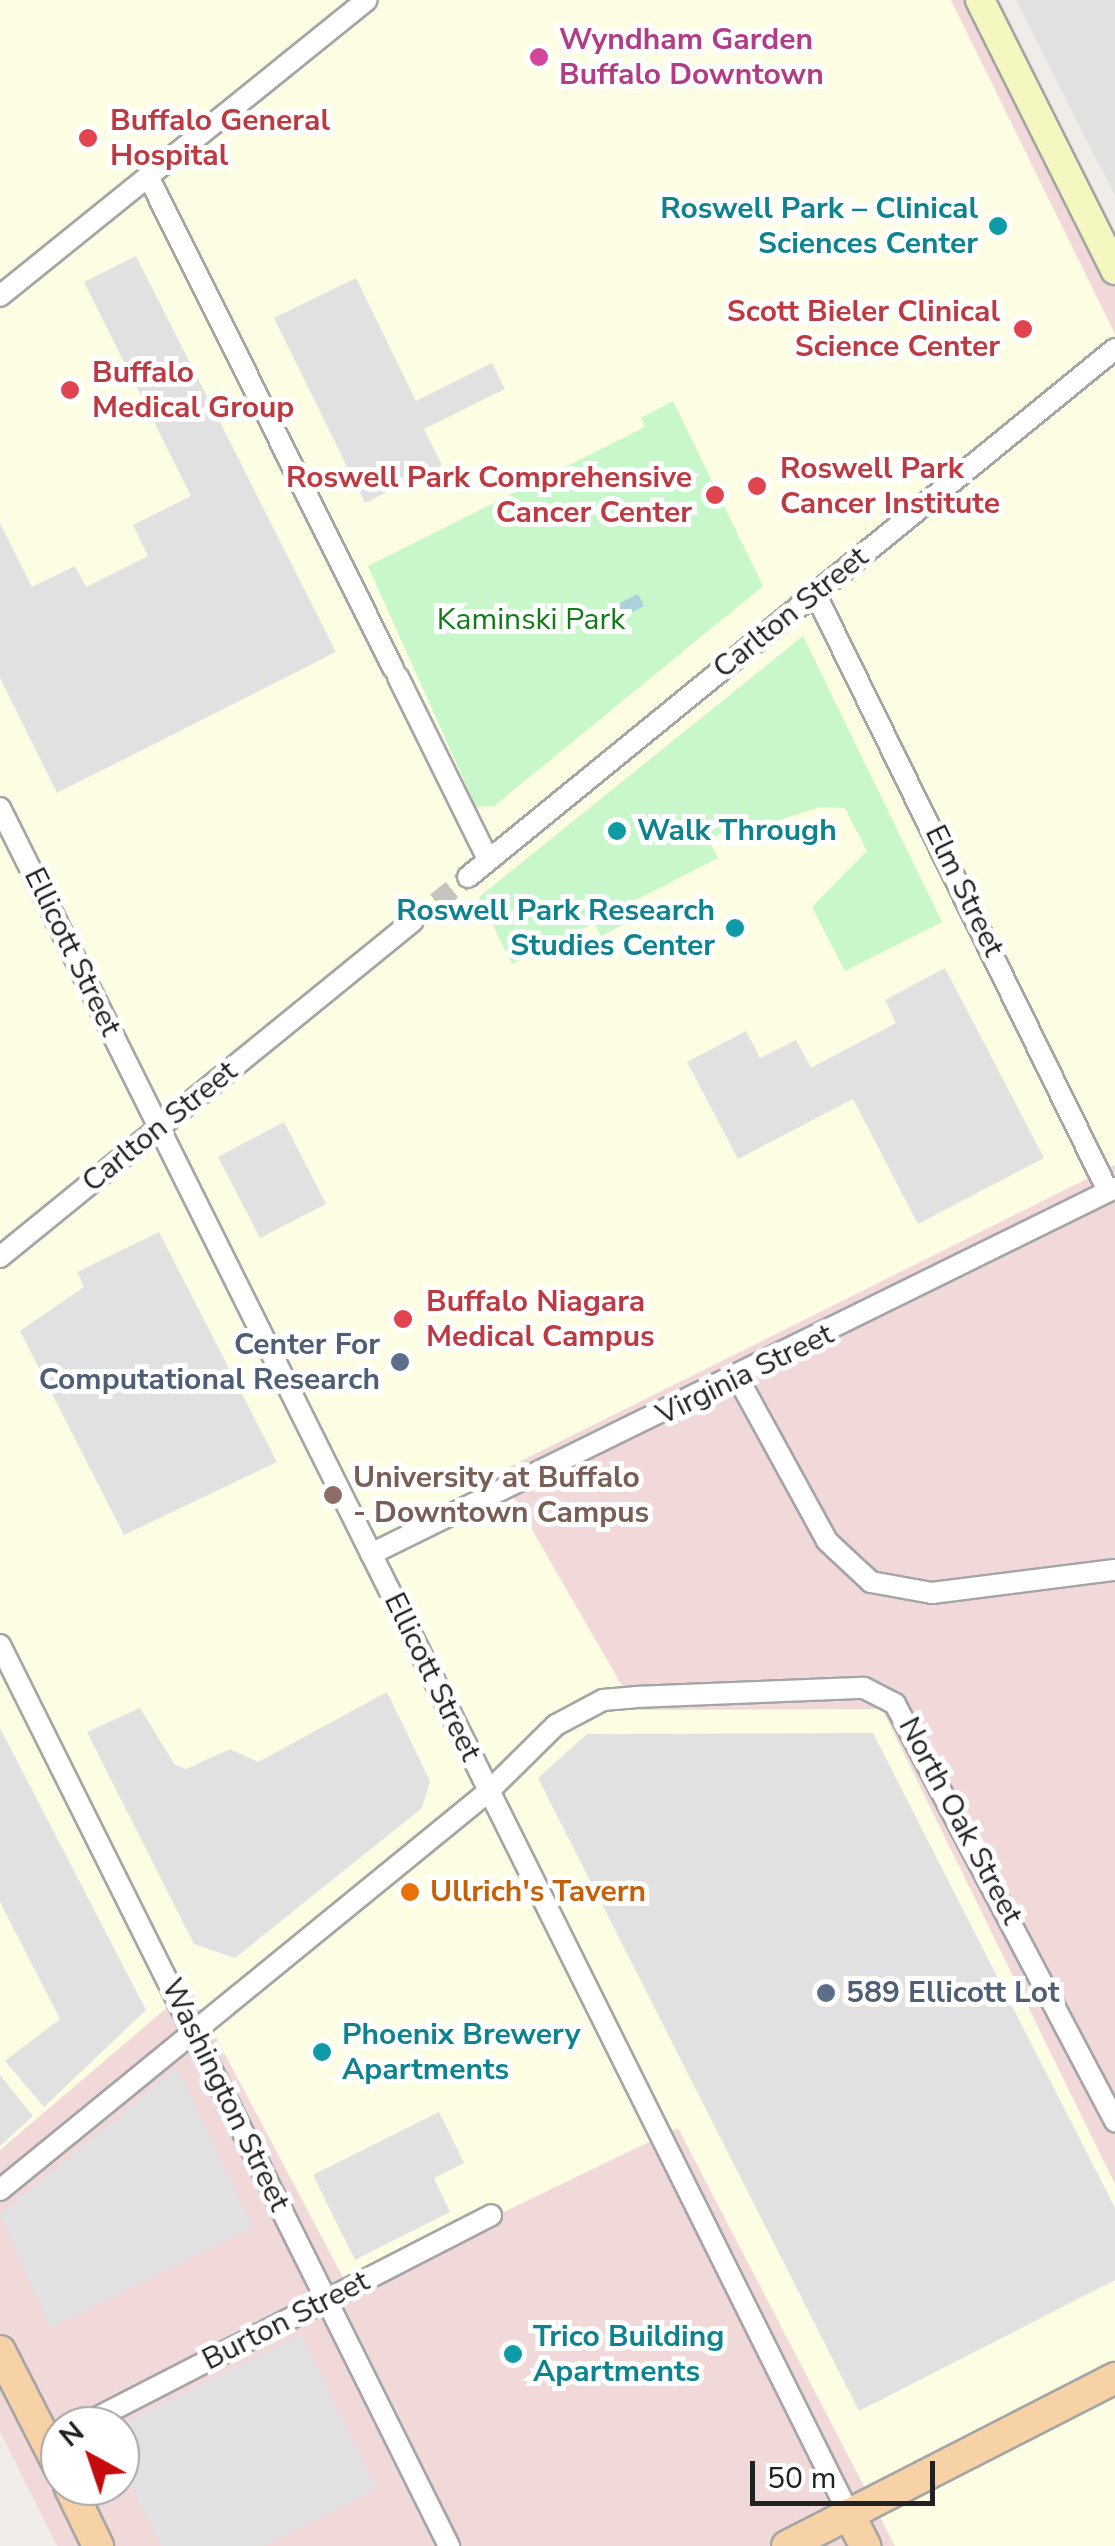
<!DOCTYPE html>
<html>
<head>
<meta charset="utf-8">
<style>
	body { margin:0 }
	#map { position:relative; width:1115px; height:2546px; overflow:hidden; background:#f0ede8; font-family:"Nunito Sans",sans-serif }
	div>[style] { position:absolute }
	[style*='--x'] { left:calc(var(--x)*1px); top:calc(var(--y)*1px); width:calc(var(--w)*1px); rotate:calc(var(--a)*1deg) }
	.commercial>* { inset:0; background:#f0d9d8 }
	.education>* { inset:0; background:#fdfde4 }
	.park>* { inset:0; background:#c8f7cb }
	.parking>* { inset:0; background:#e1e1e1 }
	.water>* { inset:0; background:#abd1db }
	.street-tunnel>* { height:20px; margin-top:-10px; transform-origin:0; background:repeating-linear-gradient(90deg,#c7c4c0 0 20px,transparent 0 30px) }
	.roads { filter:drop-shadow(2px 0 #a5a5a5) drop-shadow(-2px 0 #a5a5a5) drop-shadow(0 2px #a5a5a5) drop-shadow(0 -2px #a5a5a5) }
	.street>* { height:20px; margin:-10px; padding:0 10px; transform-origin:10px; border-radius:10px; background:#fff }
	.secondary>* { height:28px; margin:-14px; padding:0 14px; transform-origin:14px; border-radius:14px; background:#f5f7c0 }
	.primary>* { height:30px; margin:-15px; padding:0 15px; transform-origin:15px; border-radius:15px; background:#f7d2a6 }
	.dots>* { width:28px; height:28px; translate:-50% -50%; box-sizing:border-box; border:5px solid #fff; border-radius:50% }
	span { translate:-50% -50%; white-space:nowrap; text-align:center; line-height:1.15; -webkit-text-stroke:10px #fff; paint-order:stroke }
	.hotel-label { font-size:30px; color:#b23c85; font-weight:700 }
	.left { translate:0 -50%; text-align:left }
	.health-label { font-size:30px; color:#be3a42; font-weight:700 }
	.right { translate:-100% -50%; text-align:right }
	.culture-label { font-size:30px; color:#0d838f; font-weight:700 }
	.street-label { font-size:30px; color:#212121 }
	.park-label { font-size:30px; color:#127b18 }
	.service-label { font-size:30px; color:#4e5e75; font-weight:700 }
	.education-label { font-size:30px; color:#785e54; font-weight:700 }
	.food-label { font-size:30px; color:#c56008; font-weight:700 }
	.north { position:absolute; left:40px; top:2406px; width:100px; height:100px; box-sizing:border-box; background:#fff; border:2px solid #a6a6a6; border-radius:50%; rotate:320deg; font-size:28px; font-weight:700; line-height:40px; text-align:center; color:#212121 }
	.north::after { content:''; display:block; margin:auto; width:35px; height:45px; background:#c60b0f; clip-path:polygon(50% 0,100% 100%,50% 72%,0 100%) }
	.scale { position:absolute; left:750px; top:2461px; width:185px; height:45px; box-sizing:border-box; border:5px solid #212121; border-top:0; padding-left:12px; font-size:30px; line-height:35px; white-space:nowrap; color:#212121; -webkit-text-stroke:8px #fff; paint-order:stroke }
</style>
</head>
<body>
<div id="map">
	<div class="commercial">
		<i style="clip-path:polygon(evenodd,0 0,997px 0,1115px 237px,1115px 2546px,57px 2546px,0 2431px,0 0,60px 2426px,120px 2426px,120px 2486px,60px 2486px,60px 2426px)"></i>
	</div>
	<div class="education">
		<i style="clip-path:polygon(0 0,951px 0,1115px 334px,1115px 1165px,499px 1472px,636px 1710px,882px 1709px,1115px 2184px,1115px 2546px,895px 2546px,678px 2128px,348px 2287px,190px 1988px,0 2150px)"></i>
	</div>
	<div class="park">
		<i style="clip-path:polygon(673px 401px,763px 586px,494px 806px,476px 807px,368px 566px,645px 427px,641px 418px)"></i>
		<i style="clip-path:polygon(803px 636px,942px 922px,845px 971px,812px 907px,867px 851px,845px 808px,820px 807px,742px 832px,737px 825px,709px 840px,718px 858px,634px 901px,641px 915px,601px 936px,594px 923px,512px 964px,479px 897px)"></i>
	</div>
	<div class="parking">
		<i style="clip-path:polygon(1017px 0,1115px 0,1115px 196px,1016px 0)"></i>
		<i style="clip-path:polygon(136px 256px,336px 652px,57px 793px,0 678px,0 523px,32px 587px,75px 566px,86px 587px,148px 556px,133px 525px,191px 496px,84px 282px)"></i>
		<i style="clip-path:polygon(356px 278px,416px 401px,492px 363px,505px 389px,424px 429px,442px 465px,365px 503px,274px 318px)"></i>
		<i style="clip-path:polygon(945px 968px,1044px 1158px,918px 1224px,853px 1099px,738px 1159px,687px 1062px,746px 1031px,760px 1058px,796px 1040px,811px 1068px,896px 1023px,885px 1000px)"></i>
		<i style="clip-path:polygon(284px 1122px,326px 1204px,260px 1238px,218px 1157px)"></i>
		<i style="clip-path:polygon(159px 1232px,277px 1462px,124px 1535px,20px 1331px,84px 1287px,77px 1272px)"></i>
		<i style="clip-path:polygon(387px 1692px,430px 1781px,422px 1808px,235px 1958px,194px 1944px,87px 1732px,140px 1708px,175px 1765px,186px 1769px,230px 1749px,258px 1762px)"></i>
		<i style="clip-path:polygon(0 1728px,146px 2010px,44px 2107px,5px 2061px,60px 2019px,0 1902px)"></i>
		<i style="clip-path:polygon(873px 1733px,1115px 2208px,1115px 2280px,859px 2411px,538px 1778px,587px 1734px)"></i>
		<i style="clip-path:polygon(177px 2068px,253px 2227px,50px 2328px,0 2214px)"></i>
		<i style="clip-path:polygon(0 2075px,33px 2116px,0 2146px)"></i>
		<i style="clip-path:polygon(439px 2112px,464px 2163px,434px 2178px,450px 2212px,355px 2260px,313px 2175px)"></i>
		<i style="clip-path:polygon(301px 2335px,377px 2488px,263px 2546px,161px 2546px,120px 2465px,117px 2426px)"></i>
	</div>
	<div class="water">
		<i style="clip-path:polygon(638px 594px,644px 606px,595px 631px,588px 619px)"></i>
	</div>
	<div class="street-tunnel">
		<i style="--x:413;--y:921;--w:70;--a:-38.7"></i>
	</div>
	<div class="roads">
		<div class="street">
			<i style="--x:148;--y:176;--w:550;--a:63.53"></i>
			<i style="--x:0;--y:296;--w:471;--a:-38.9"></i>
			<i style="--x:815;--y:593;--w:666;--a:63.9"></i>
			<i style="--x:398;--y:677;--w:203;--a:63.7"></i>
			<i style="--x:0;--y:808;--w:1906;--a:63.54"></i>
			<i style="--x:468;--y:877;--w:835;--a:-39.22"></i>
			<i style="--x:0;--y:1257;--w:532;--a:-39.13"></i>
			<i style="--x:739;--y:1380;--w:183;--a:61.3"></i>
			<i style="--x:827;--y:1541;--w:60;--a:43"></i>
			<i style="--x:871;--y:1582;--w:62;--a:10.2"></i>
			<i style="--x:932;--y:1593;--w:184;--a:-7.2"></i>
			<i style="--x:371;--y:1554;--w:829;--a:-26.19"></i>
			<i style="--x:0;--y:1645;--w:1007;--a:63.51"></i>
			<i style="--x:0;--y:2190;--w:631;--a:-39.21"></i>
			<i style="--x:489;--y:1791;--w:94;--a:-44.6"></i>
			<i style="--x:556;--y:1725;--w:53;--a:-28"></i>
			<i style="--x:603;--y:1700;--w:32;--a:-5"></i>
			<i style="--x:635;--y:1697;--w:229;--a:-2.3"></i>
			<i style="--x:864;--y:1688;--w:35;--a:27"></i>
			<i style="--x:895;--y:1704;--w:472;--a:62.2"></i>
			<i style="--x:81;--y:2426;--w:461;--a:-27.2"></i>
		</div>
		<div class="secondary">
			<i style="--x:980;--y:0;--w:302;--a:63.4"></i>
		</div>
		<div class="primary">
			<i style="--x:0;--y:2351;--w:131;--a:62.9"></i>
			<i style="--x:69;--y:2486;--w:67;--a:64.2"></i>
			<i style="--x:849;--y:2514;--w:36;--a:63"></i>
			<i style="--x:787;--y:2546;--w:369;--a:-27.1"></i>
		</div>
	</div>
	<div class="dots">
		<i style="left:539px;top:57px;background:#d1479c"></i>
		<i style="left:88px;top:138px;background:#e0444e"></i>
		<i style="left:998px;top:226px;background:#0f9aa8"></i>
		<i style="left:1023px;top:329px;background:#e0444e"></i>
		<i style="left:70px;top:390px;background:#e0444e"></i>
		<i style="left:757px;top:486px;background:#e0444e"></i>
		<i style="left:715px;top:495px;background:#e0444e"></i>
		<i style="left:617px;top:831px;background:#0f9aa8"></i>
		<i style="left:735px;top:928px;background:#0f9aa8"></i>
		<i style="left:403px;top:1319px;background:#e0444e"></i>
		<i style="left:400px;top:1362px;background:#5c6f8a"></i>
		<i style="left:333px;top:1495px;background:#8d6e63"></i>
		<i style="left:410px;top:1892px;background:#e8710a"></i>
		<i style="left:826px;top:1993px;background:#5c6f8a"></i>
		<i style="left:322px;top:2052px;background:#0f9aa8"></i>
		<i style="left:513px;top:2354px;background:#0f9aa8"></i>
	</div>
	<div class="hotel-label">
		<span class="left" style="left:559px;top:57px">Wyndham Garden<br>Buffalo Downtown</span>
	</div>
	<div class="health-label">
		<span class="left" style="left:110px;top:138px">Buffalo General<br>Hospital</span>
		<span class="right" style="left:1000px;top:329px">Scott Bieler Clinical<br>Science Center</span>
		<span class="left" style="left:92px;top:390px">Buffalo<br>Medical Group</span>
		<span class="left" style="left:780px;top:486px">Roswell Park<br>Cancer Institute</span>
		<span class="right" style="left:692px;top:495px">Roswell Park Comprehensive<br>Cancer Center</span>
		<span class="left" style="left:426px;top:1319px">Buffalo Niagara<br>Medical Campus</span>
	</div>
	<div class="culture-label">
		<span class="right" style="left:978px;top:226px">Roswell Park – Clinical<br>Sciences Center</span>
		<span class="left" style="left:637px;top:831px">Walk Through</span>
		<span class="right" style="left:715px;top:928px">Roswell Park Research<br>Studies Center</span>
		<span class="left" style="left:342px;top:2052px">Phoenix Brewery<br>Apartments</span>
		<span class="left" style="left:533px;top:2354px">Trico Building<br>Apartments</span>
	</div>
	<div class="street-label">
		<span style="left:791px;top:613px;rotate:-39deg">Carlton Street</span>
		<span style="left:964px;top:891px;rotate:64deg">Elm Street</span>
		<span style="left:72px;top:952px;rotate:64deg">Ellicott Street</span>
		<span style="left:160px;top:1127px;rotate:-39deg">Carlton Street</span>
		<span style="left:745px;top:1375px;rotate:-26deg">Virginia Street</span>
		<span style="left:432px;top:1677px;rotate:64deg">Ellicott Street</span>
		<span style="left:960px;top:1821px;rotate:62deg">North Oak Street</span>
		<span style="left:225px;top:2095px;rotate:64deg">Washington Street</span>
		<span style="left:286px;top:2321px;rotate:-27deg">Burton Street</span>
	</div>
	<div class="park-label">
		<span style="left:531px;top:620px">Kaminski Park</span>
	</div>
	<div class="service-label">
		<span class="right" style="left:380px;top:1362px">Center For<br>Computational Research</span>
		<span class="left" style="left:846px;top:1993px">589 Ellicott Lot</span>
	</div>
	<div class="education-label">
		<span class="left" style="left:353px;top:1495px">University at Buffalo<br>- Downtown Campus</span>
	</div>
	<div class="food-label">
		<span class="left" style="left:430px;top:1892px">Ullrich's Tavern</span>
	</div>
	<div class="north">N</div>
	<div class="scale">50 m</div>
</div>
</body>
</html>
